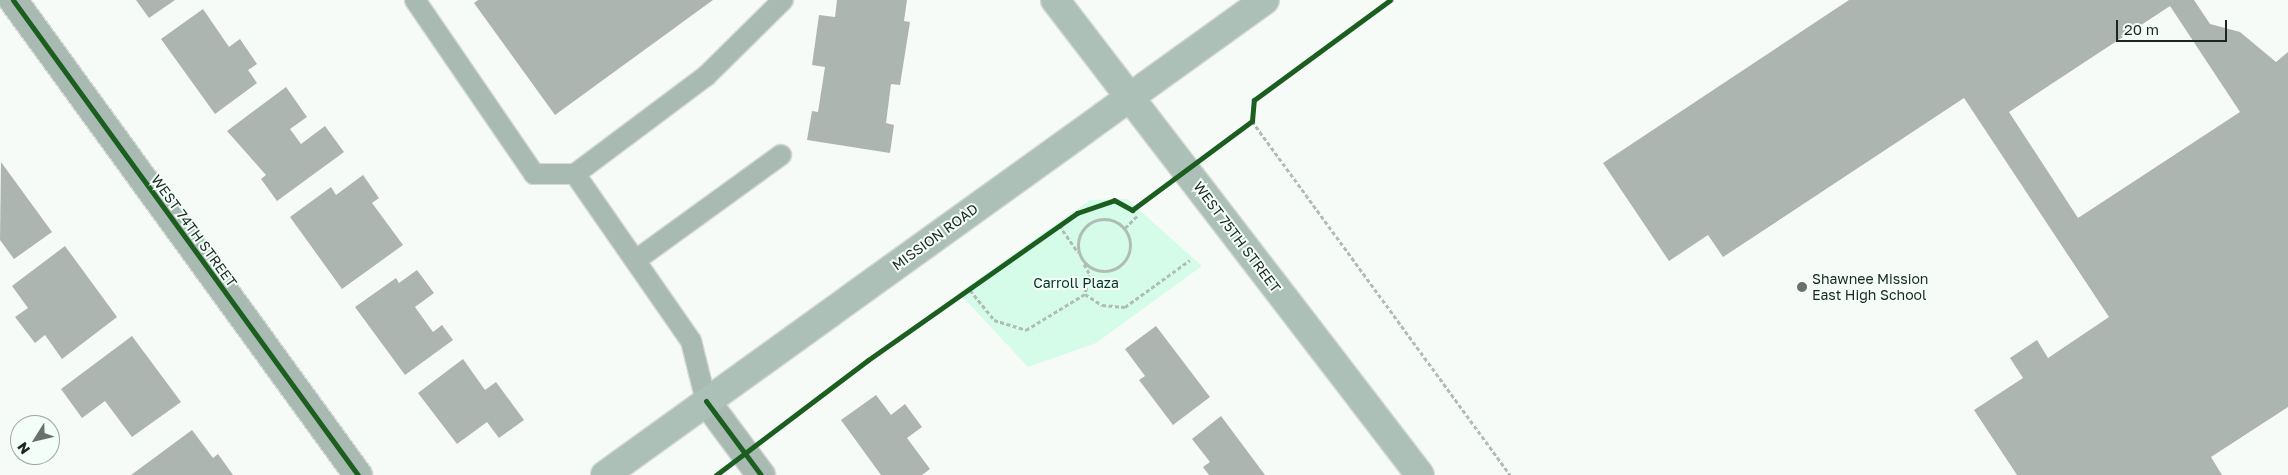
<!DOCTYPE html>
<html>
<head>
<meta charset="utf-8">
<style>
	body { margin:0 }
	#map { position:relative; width:2288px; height:475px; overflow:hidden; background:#f6fbf8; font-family:"Golos Text",sans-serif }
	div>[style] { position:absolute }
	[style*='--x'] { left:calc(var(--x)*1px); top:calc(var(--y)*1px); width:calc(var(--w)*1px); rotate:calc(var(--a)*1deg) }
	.green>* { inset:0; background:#d5fce8 }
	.building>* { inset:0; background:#adb5b0 }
	.path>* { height:3px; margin-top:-1.5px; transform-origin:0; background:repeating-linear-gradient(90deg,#b0bdb7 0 4px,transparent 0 6.5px) }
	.path>.ring { margin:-1.5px; padding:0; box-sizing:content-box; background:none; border:3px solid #b0bdb7; border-radius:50% }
	.roads { filter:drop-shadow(1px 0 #d4d8d6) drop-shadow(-1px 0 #d4d8d6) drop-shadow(0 1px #d4d8d6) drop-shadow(0 -1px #d4d8d6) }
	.service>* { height:20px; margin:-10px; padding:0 10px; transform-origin:10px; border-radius:10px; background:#a8bab1 }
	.minor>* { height:28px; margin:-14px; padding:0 14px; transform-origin:14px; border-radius:14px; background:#a8bab1 }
	.secondary>* { height:28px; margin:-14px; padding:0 14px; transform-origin:14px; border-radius:14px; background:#acc0b7 }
	.cycleway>* { height:5px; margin:-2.5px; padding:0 2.5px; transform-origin:2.5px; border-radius:2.5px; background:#1b5e20 }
	.dots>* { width:14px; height:14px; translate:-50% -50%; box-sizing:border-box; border:2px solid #f3fef8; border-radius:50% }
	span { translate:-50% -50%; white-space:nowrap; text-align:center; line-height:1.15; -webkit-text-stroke:4px #f3fef8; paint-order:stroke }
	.street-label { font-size:14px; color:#1d2722 }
	.poi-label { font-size:14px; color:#1d2722 }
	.left { translate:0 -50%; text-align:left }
	.park-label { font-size:14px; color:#003521 }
	.north { position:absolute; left:10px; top:415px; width:50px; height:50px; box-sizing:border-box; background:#f3fef8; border:1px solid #9da8a2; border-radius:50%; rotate:234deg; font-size:14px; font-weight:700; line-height:20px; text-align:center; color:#1d2722 }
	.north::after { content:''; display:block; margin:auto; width:18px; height:22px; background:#69716d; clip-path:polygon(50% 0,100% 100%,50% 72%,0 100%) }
	.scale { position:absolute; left:2116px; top:20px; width:111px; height:22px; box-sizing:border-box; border:2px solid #1d2722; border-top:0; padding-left:6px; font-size:15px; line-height:18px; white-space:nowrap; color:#1d2722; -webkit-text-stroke:4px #f3fef8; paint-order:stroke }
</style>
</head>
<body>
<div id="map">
	<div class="green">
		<i style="clip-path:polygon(1127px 199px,1202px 266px,1096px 343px,1028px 367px,959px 293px,1090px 200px)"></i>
	</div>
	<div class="building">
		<i style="clip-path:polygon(136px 0,175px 0,149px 18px)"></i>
		<i style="clip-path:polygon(478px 0,713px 0,555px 115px,474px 3px)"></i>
		<i style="clip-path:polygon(837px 0,907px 0,904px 21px,910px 22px,900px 85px,891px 84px,886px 123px,894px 125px,890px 153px,807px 140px,812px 111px,818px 112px,825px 67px,812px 65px,819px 15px,835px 17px)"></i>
		<i style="clip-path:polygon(evenodd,1849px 0,2194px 0,2210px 24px,2240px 32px,2276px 62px,2288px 52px,2288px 407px,2211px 457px,2222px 475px,2017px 475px,1974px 410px,2023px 378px,2010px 358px,2037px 340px,2048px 358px,2109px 317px,1964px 98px,1723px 257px,1708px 235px,1669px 261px,1603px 163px,1849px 0,2170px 6px,2240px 112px,2078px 218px,2009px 112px,2170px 6px)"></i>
		<i style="clip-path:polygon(203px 9px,229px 47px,240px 39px,257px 64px,248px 70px,257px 83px,215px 114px,161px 39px)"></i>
		<i style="clip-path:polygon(286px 87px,307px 117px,290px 129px,301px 144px,325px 126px,344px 152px,277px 201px,261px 179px,266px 175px,227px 131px)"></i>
		<i style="clip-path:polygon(1px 162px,52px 232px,14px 259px,0 240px)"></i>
		<i style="clip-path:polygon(363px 175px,379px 198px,372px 203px,403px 245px,342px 289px,290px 217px,331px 187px,336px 195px)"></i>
		<i style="clip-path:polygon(65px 246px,117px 317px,62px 359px,45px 335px,35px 343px,15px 317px,28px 308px,12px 286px)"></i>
		<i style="clip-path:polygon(417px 270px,434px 293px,415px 307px,433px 332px,442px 325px,453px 340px,405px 375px,355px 307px,396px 278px,399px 283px)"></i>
		<i style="clip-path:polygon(1156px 326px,1210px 397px,1173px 425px,1139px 380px,1145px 376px,1125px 349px)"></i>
		<i style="clip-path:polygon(132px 336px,181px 402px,132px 437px,105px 401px,82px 418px,61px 389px)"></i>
		<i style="clip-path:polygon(463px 359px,485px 390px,496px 382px,524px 420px,499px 438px,487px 422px,457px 444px,418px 393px)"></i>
		<i style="clip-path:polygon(876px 395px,891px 415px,905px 404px,922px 427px,907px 438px,930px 469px,922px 475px,881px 475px,841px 420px)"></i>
		<i style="clip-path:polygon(1221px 416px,1265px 475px,1209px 475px,1203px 467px,1210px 462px,1192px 439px)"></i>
		<i style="clip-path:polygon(192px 430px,213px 458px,218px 454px,233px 475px,131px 475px)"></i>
	</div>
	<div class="path">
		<i style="--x:1252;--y:121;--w:438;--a:53.9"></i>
		<i class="ring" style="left:1078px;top:219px;width:49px;height:49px"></i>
		<i style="--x:1059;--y:225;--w:33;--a:55"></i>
		<i style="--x:1125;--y:228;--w:18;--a:-45"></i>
		<i style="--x:1084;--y:264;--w:13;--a:61"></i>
		<i style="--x:1090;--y:275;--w:20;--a:105"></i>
		<i style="--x:970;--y:290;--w:38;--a:51"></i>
		<i style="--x:994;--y:320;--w:34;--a:17"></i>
		<i style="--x:1026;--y:330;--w:69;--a:-31.4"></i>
		<i style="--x:1085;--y:294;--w:20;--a:33"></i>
		<i style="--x:1102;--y:305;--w:23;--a:5"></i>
		<i style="--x:1125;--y:307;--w:80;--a:-35.9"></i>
	</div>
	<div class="roads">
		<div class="service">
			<i style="--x:415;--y:0;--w:211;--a:55.6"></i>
			<i style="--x:534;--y:174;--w:41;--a:0"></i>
			<i style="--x:636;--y:260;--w:179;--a:-35.9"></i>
			<i style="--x:706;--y:401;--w:62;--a:-104"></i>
			<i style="--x:691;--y:341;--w:203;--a:-124.8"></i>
			<i style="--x:575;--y:174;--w:164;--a:-36.8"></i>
			<i style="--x:706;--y:76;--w:108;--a:-44.6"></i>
		</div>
		<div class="minor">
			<i style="--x:13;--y:0;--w:587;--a:54.01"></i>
			<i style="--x:706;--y:401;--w:92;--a:53.4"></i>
		</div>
		<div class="secondary">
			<i style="--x:1055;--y:0;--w:599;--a:52.46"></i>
			<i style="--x:605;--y:475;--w:813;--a:-35.74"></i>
		</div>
	</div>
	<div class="cycleway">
		<i style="--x:13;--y:0;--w:587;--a:54.01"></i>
		<i style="--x:706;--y:401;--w:92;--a:53.4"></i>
		<i style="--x:716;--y:475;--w:191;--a:-37.1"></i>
		<i style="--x:868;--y:360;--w:256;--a:-35.1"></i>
		<i style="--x:1077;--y:213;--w:39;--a:-19"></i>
		<i style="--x:1114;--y:200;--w:21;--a:29"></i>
		<i style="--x:1132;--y:210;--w:149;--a:-36.6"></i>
		<i style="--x:1252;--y:121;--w:21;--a:-85"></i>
		<i style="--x:1254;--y:100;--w:169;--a:-36.3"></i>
	</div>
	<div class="dots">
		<i style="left:1802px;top:287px;background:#69716d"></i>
	</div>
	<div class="street-label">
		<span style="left:194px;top:231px;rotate:54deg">WEST 74TH STREET</span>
		<span style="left:935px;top:237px;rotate:-36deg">MISSION ROAD</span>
		<span style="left:1237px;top:237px;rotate:53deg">WEST 75TH STREET</span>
	</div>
	<div class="poi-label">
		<span class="left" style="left:1812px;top:287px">Shawnee Mission<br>East High School</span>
	</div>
	<div class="park-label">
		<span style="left:1076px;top:283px">Carroll Plaza</span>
	</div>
	<div class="north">N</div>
	<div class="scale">20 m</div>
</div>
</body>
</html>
